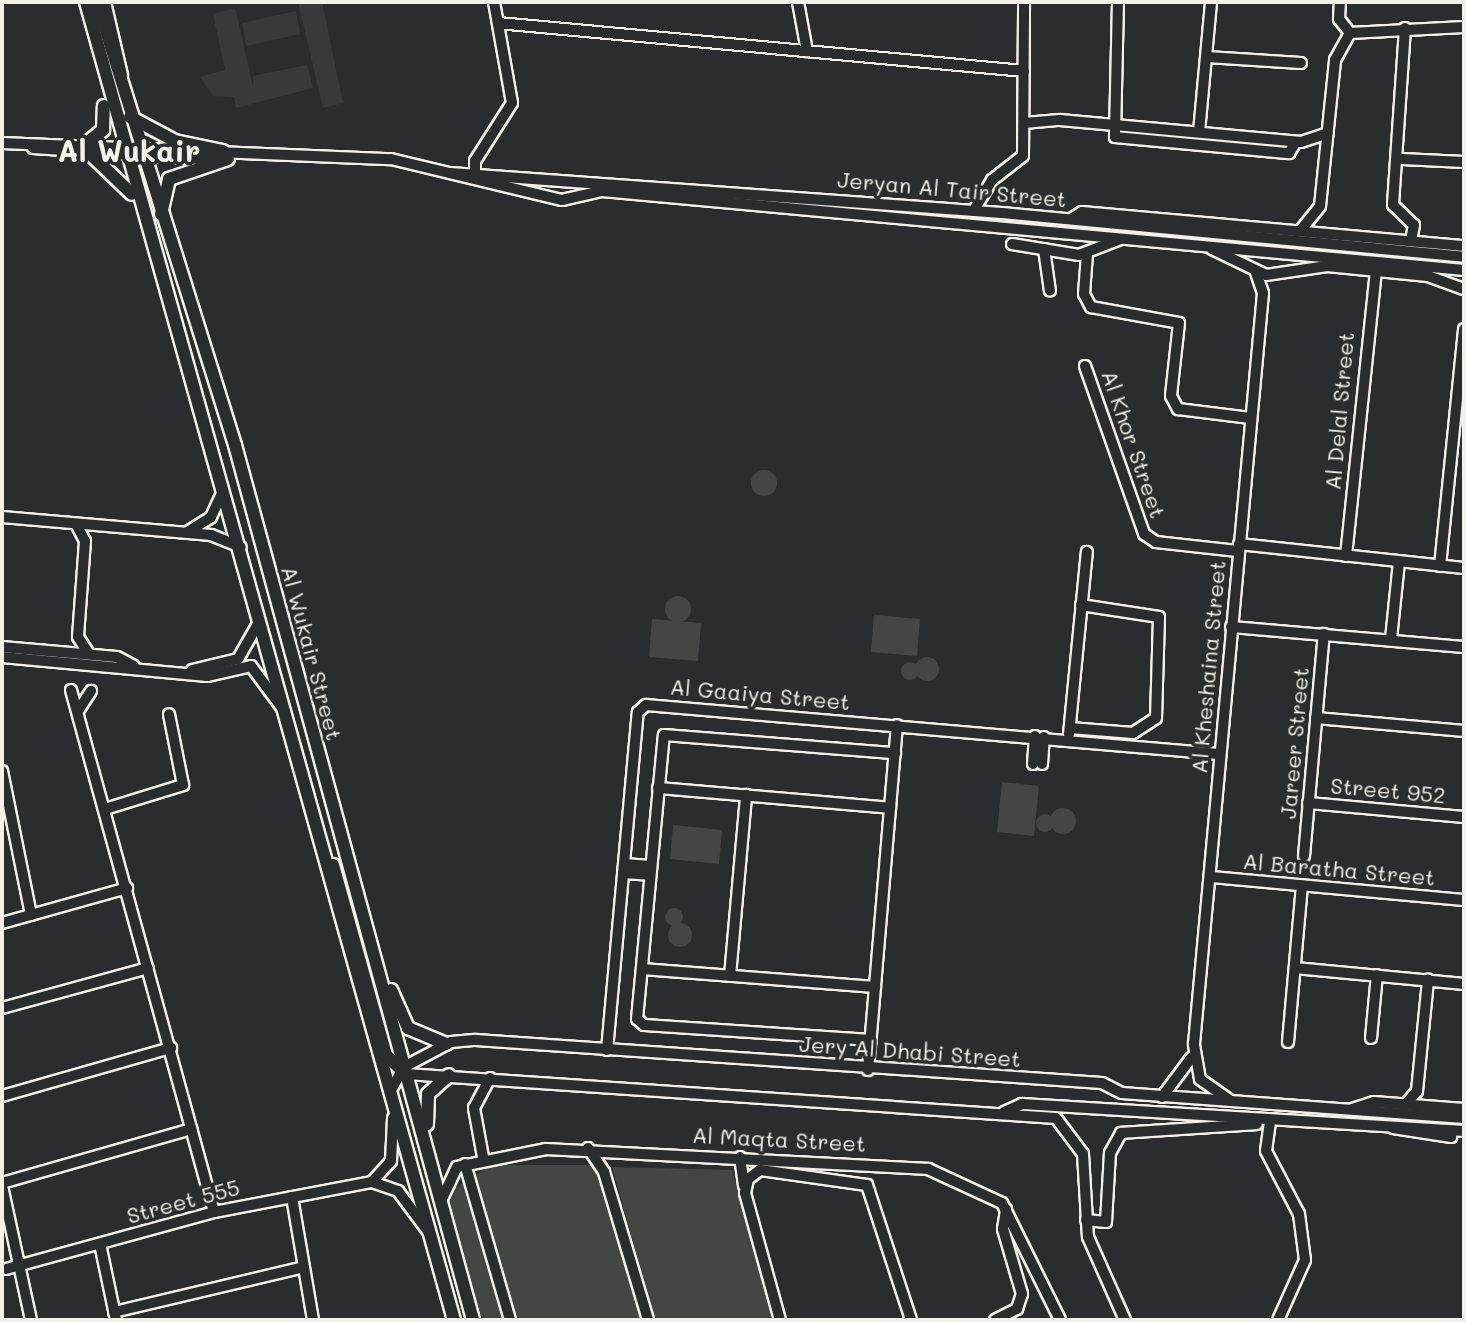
<!DOCTYPE html>
<html>
<head>
<meta charset="utf-8">
<style>
	body { margin:0 }
	#map { position:relative; width:1466px; height:1322px; overflow:hidden; background:#2a2d2e; font-family:Mali,sans-serif }
	div>[style] { position:absolute }
	[style*='--x'] { left:calc(var(--x)*1px); top:calc(var(--y)*1px); width:calc(var(--w)*1px); rotate:calc(var(--a)*1deg) }
	.built>* { inset:0; background:#373a3a }
	.green>* { inset:0; background:#444645 }
	.round { border-radius:50% }
	.roads { filter:drop-shadow(2px 0 #f4f1e8) drop-shadow(-2px 0 #f4f1e8) drop-shadow(0 2px #f4f1e8) drop-shadow(0 -2px #f4f1e8) }
	.minor>* { height:10px; margin:-5px; padding:0 5px; transform-origin:5px; border-radius:5px; background:#2a2d2e }
	.major>* { height:12px; margin:-6px; padding:0 6px; transform-origin:6px; border-radius:6px; background:#2a2d2e }
	span { translate:-50% -50%; white-space:nowrap; text-align:center; line-height:1.15; -webkit-text-stroke:7px #2a2d2e; paint-order:stroke }
	.street-label { font-size:22px; color:#f4f1e8 }
	.district-label { font-size:30px; color:#f4f1e8; font-weight:700 }
	.frame { position:absolute; inset:0; border:4px solid #f4f1e8; pointer-events:none }
</style>
</head>
<body>
<div id="map">
	<div class="built">
		<i style="clip-path:polygon(298px 2px,322px 2px,343px 103px,323px 108px)"></i>
		<i style="clip-path:polygon(235px 8px,253px 86px,253px 76px,307px 65px,313px 88px,236px 108px,234px 97px,213px 96px,200px 77px,225px 70px,213px 14px)"></i>
		<i style="clip-path:polygon(296px 11px,300px 34px,246px 46px,242px 23px)"></i>
	</div>
	<div class="green">
		<i class="round" style="left:751px;top:470px;width:26px;height:26px"></i>
		<i class="round" style="left:665px;top:596px;width:26px;height:26px"></i>
		<i style="clip-path:polygon(874px 615px,920px 619px,917px 656px,871px 652px)"></i>
		<i style="clip-path:polygon(652px 619px,701px 623px,698px 661px,649px 657px)"></i>
		<i class="round" style="left:915px;top:657px;width:24px;height:24px"></i>
		<i class="round" style="left:901px;top:662px;width:18px;height:18px"></i>
		<i style="clip-path:polygon(1002px 782px,1039px 786px,1034px 836px,997px 832px)"></i>
		<i class="round" style="left:1050px;top:808px;width:26px;height:26px"></i>
		<i class="round" style="left:1036px;top:814px;width:18px;height:18px"></i>
		<i style="clip-path:polygon(673px 825px,722px 830px,719px 864px,670px 859px)"></i>
		<i class="round" style="left:665px;top:908px;width:18px;height:18px"></i>
		<i class="round" style="left:668px;top:923px;width:24px;height:24px"></i>
		<i style="clip-path:polygon(491px 1165px,598px 1165px,641px 1320px,483px 1320px,446px 1214px,455px 1188px)"></i>
		<i style="clip-path:polygon(612px 1167px,732px 1170px,775px 1320px,655px 1320px)"></i>
	</div>
	<div class="roads">
		<div class="minor">
			<i style="--x:105;--y:2;--w:75;--a:76.9"></i>
			<i style="--x:798;--y:2;--w:50;--a:79.6"></i>
			<i style="--x:1118;--y:2;--w:135;--a:91.3"></i>
			<i style="--x:1115;--y:137;--w:175;--a:5.3"></i>
			<i style="--x:1289;--y:153;--w:13;--a:-58"></i>
			<i style="--x:498;--y:23;--w:528;--a:5.21"></i>
			<i style="--x:1405;--y:28;--w:177;--a:93.9"></i>
			<i style="--x:1393;--y:205;--w:29;--a:44"></i>
			<i style="--x:1414;--y:225;--w:16;--a:101"></i>
			<i style="--x:1350;--y:33;--w:114;--a:-3"></i>
			<i style="--x:1207;--y:57;--w:94;--a:3.7"></i>
			<i style="--x:1024;--y:123;--w:36;--a:-5"></i>
			<i style="--x:1060;--y:120;--w:242;--a:5.2"></i>
			<i style="--x:1301;--y:142;--w:28;--a:-18"></i>
			<i style="--x:1199;--y:132;--w:131;--a:-84.7"></i>
			<i style="--x:2;--y:143;--w:389;--a:2.4"></i>
			<i style="--x:391;--y:159;--w:176;--a:13.5"></i>
			<i style="--x:562;--y:200;--w:41;--a:-12.7"></i>
			<i style="--x:602;--y:191;--w:866;--a:5.24"></i>
			<i style="--x:33;--y:148;--w:183;--a:3.8"></i>
			<i style="--x:1402;--y:159;--w:62;--a:2.8"></i>
			<i style="--x:450;--y:173;--w:553;--a:4.14"></i>
			<i style="--x:1002;--y:213;--w:464;--a:5.4"></i>
			<i style="--x:475;--y:174;--w:13;--a:-90"></i>
			<i style="--x:475;--y:161;--w:69;--a:-57.5"></i>
			<i style="--x:512;--y:103;--w:103;--a:-100.1"></i>
			<i style="--x:974;--y:210;--w:35;--a:-59"></i>
			<i style="--x:992;--y:180;--w:39;--a:-38"></i>
			<i style="--x:1023;--y:156;--w:154;--a:-89.6"></i>
			<i style="--x:1071;--y:219;--w:13;--a:-32"></i>
			<i style="--x:1082;--y:212;--w:384;--a:5.1"></i>
			<i style="--x:1300;--y:231;--w:32;--a:-51"></i>
			<i style="--x:1320;--y:206;--w:147;--a:-84.1"></i>
			<i style="--x:1335;--y:60;--w:31;--a:-61"></i>
			<i style="--x:1350;--y:33;--w:18;--a:-128"></i>
			<i style="--x:1339;--y:19;--w:17;--a:-87"></i>
			<i style="--x:1012;--y:244;--w:68;--a:9.3"></i>
			<i style="--x:1079;--y:255;--w:45;--a:-20.9"></i>
			<i style="--x:1044;--y:249;--w:42;--a:81.9"></i>
			<i style="--x:1212;--y:249;--w:60;--a:25.7"></i>
			<i style="--x:1266;--y:275;--w:62;--a:-8.4"></i>
			<i style="--x:1327;--y:266;--w:101;--a:5.7"></i>
			<i style="--x:1428;--y:276;--w:38;--a:20"></i>
			<i style="--x:1087;--y:254;--w:40;--a:94.3"></i>
			<i style="--x:1084;--y:294;--w:15;--a:62"></i>
			<i style="--x:1091;--y:307;--w:89;--a:10.3"></i>
			<i style="--x:1179;--y:323;--w:73;--a:96.3"></i>
			<i style="--x:1171;--y:396;--w:15;--a:62"></i>
			<i style="--x:1178;--y:409;--w:73;--a:7.1"></i>
			<i style="--x:1085;--y:366;--w:178;--a:70.6"></i>
			<i style="--x:1144;--y:534;--w:14;--a:34"></i>
			<i style="--x:1156;--y:542;--w:82;--a:6.3"></i>
			<i style="--x:2;--y:517;--w:210;--a:4.9"></i>
			<i style="--x:211;--y:535;--w:32;--a:22"></i>
			<i style="--x:76;--y:524;--w:19;--a:62"></i>
			<i style="--x:85;--y:541;--w:96;--a:94.2"></i>
			<i style="--x:78;--y:637;--w:20;--a:57"></i>
			<i style="--x:189;--y:531;--w:26;--a:-32"></i>
			<i style="--x:211;--y:517;--w:29;--a:-65"></i>
			<i style="--x:1239;--y:544;--w:226;--a:6.1"></i>
			<i style="--x:1346;--y:556;--w:288;--a:-84"></i>
			<i style="--x:1440;--y:566;--w:238;--a:-84.2"></i>
			<i style="--x:1231;--y:627;--w:234;--a:4.9"></i>
			<i style="--x:1391;--y:639;--w:77;--a:-84.1"></i>
			<i style="--x:2;--y:647;--w:115;--a:5"></i>
			<i style="--x:117;--y:657;--w:19;--a:28"></i>
			<i style="--x:2;--y:657;--w:206;--a:5.3"></i>
			<i style="--x:207;--y:676;--w:45;--a:-12.8"></i>
			<i style="--x:251;--y:666;--w:57;--a:53.5"></i>
			<i style="--x:192;--y:670;--w:47;--a:-13.4"></i>
			<i style="--x:238;--y:659;--w:43;--a:-60.4"></i>
			<i style="--x:71;--y:690;--w:541;--a:74.68"></i>
			<i style="--x:78;--y:711;--w:24;--a:-57"></i>
			<i style="--x:1316;--y:718;--w:149;--a:5"></i>
			<i style="--x:1070;--y:728;--w:63;--a:4.5"></i>
			<i style="--x:1133;--y:733;--w:27;--a:-33"></i>
			<i style="--x:1156;--y:718;--w:101;--a:-88.3"></i>
			<i style="--x:1159;--y:617;--w:79;--a:-171.3"></i>
			<i style="--x:1069;--y:734;--w:183;--a:-84.4"></i>
			<i style="--x:1033;--y:764;--w:28;--a:-86"></i>
			<i style="--x:1042;--y:764;--w:27;--a:-86"></i>
			<i style="--x:2;--y:771;--w:147;--a:78.6"></i>
			<i style="--x:658;--y:788;--w:233;--a:4.9"></i>
			<i style="--x:1308;--y:803;--w:157;--a:5.1"></i>
			<i style="--x:105;--y:809;--w:82;--a:-17.1"></i>
			<i style="--x:183;--y:785;--w:72;--a:-101.2"></i>
			<i style="--x:1304;--y:856;--w:223;--a:-84.9"></i>
			<i style="--x:624;--y:864;--w:27;--a:4"></i>
			<i style="--x:623;--y:873;--w:27;--a:4"></i>
			<i style="--x:1211;--y:877;--w:254;--a:5.2"></i>
			<i style="--x:2;--y:923;--w:130;--a:-15.6"></i>
			<i style="--x:1295;--y:968;--w:170;--a:5.4"></i>
			<i style="--x:642;--y:969;--w:234;--a:4.4"></i>
			<i style="--x:730;--y:976;--w:182;--a:-84.9"></i>
			<i style="--x:2;--y:1008;--w:151;--a:-15.3"></i>
			<i style="--x:1371;--y:1038;--w:63;--a:-84.6"></i>
			<i style="--x:871;--y:1040;--w:227;--a:-176.2"></i>
			<i style="--x:644;--y:1025;--w:9;--a:-139"></i>
			<i style="--x:637;--y:1019;--w:285;--a:-84.6"></i>
			<i style="--x:664;--y:735;--w:232;--a:4.5"></i>
			<i style="--x:1288;--y:1042;--w:157;--a:-84.9"></i>
			<i style="--x:607;--y:1050;--w:339;--a:-84.8"></i>
			<i style="--x:638;--y:712;--w:11;--a:-41"></i>
			<i style="--x:646;--y:705;--w:575;--a:4.89"></i>
			<i style="--x:868;--y:1070;--w:346;--a:-85.2"></i>
			<i style="--x:406;--y:1074;--w:651;--a:3.87"></i>
			<i style="--x:1056;--y:1118;--w:45;--a:53.1"></i>
			<i style="--x:1083;--y:1154;--w:83;--a:86.6"></i>
			<i style="--x:1088;--y:1237;--w:91;--a:66"></i>
			<i style="--x:390;--y:1092;--w:29;--a:-61"></i>
			<i style="--x:404;--y:1067;--w:53;--a:-28"></i>
			<i style="--x:451;--y:1042;--w:25;--a:-5"></i>
			<i style="--x:476;--y:1040;--w:627;--a:3.93"></i>
			<i style="--x:1102;--y:1083;--w:22;--a:27"></i>
			<i style="--x:1122;--y:1093;--w:343;--a:4.2"></i>
			<i style="--x:2;--y:1096;--w:176;--a:-15.9"></i>
			<i style="--x:1162;--y:1097;--w:49;--a:-53.4"></i>
			<i style="--x:1231;--y:1101;--w:38;--a:-145"></i>
			<i style="--x:1200;--y:1079;--w:36;--a:-100"></i>
			<i style="--x:1194;--y:1044;--w:754;--a:-84.75"></i>
			<i style="--x:1263;--y:293;--w:21;--a:-109"></i>
			<i style="--x:1404;--y:1106;--w:20;--a:-49"></i>
			<i style="--x:1417;--y:1091;--w:112;--a:-84.3"></i>
			<i style="--x:1352;--y:1109;--w:23;--a:-18"></i>
			<i style="--x:1374;--y:1102;--w:90;--a:4.4"></i>
			<i style="--x:1004;--y:1112;--w:20;--a:-24"></i>
			<i style="--x:1022;--y:1104;--w:443;--a:3.5"></i>
			<i style="--x:1270;--y:1122;--w:29;--a:98"></i>
			<i style="--x:1266;--y:1151;--w:71;--a:62.4"></i>
			<i style="--x:1299;--y:1214;--w:46;--a:82.6"></i>
			<i style="--x:1305;--y:1260;--w:66;--a:114.2"></i>
			<i style="--x:1393;--y:1128;--w:59;--a:8.8"></i>
			<i style="--x:588;--y:1148;--w:29;--a:56"></i>
			<i style="--x:604;--y:1172;--w:154;--a:73.4"></i>
			<i style="--x:483;--y:1157;--w:50;--a:-100.4"></i>
			<i style="--x:474;--y:1108;--w:34;--a:-62"></i>
			<i style="--x:740;--y:1157;--w:29;--a:82"></i>
			<i style="--x:465;--y:1164;--w:162;--a:73.9"></i>
			<i style="--x:372;--y:1182;--w:28;--a:-48"></i>
			<i style="--x:391;--y:1161;--w:43;--a:-87.3"></i>
			<i style="--x:2;--y:1183;--w:197;--a:-15.9"></i>
			<i style="--x:2;--y:1186;--w:137;--a:77.8"></i>
			<i style="--x:292;--y:1197;--w:125;--a:80.3"></i>
			<i style="--x:442;--y:1199;--w:35;--a:-65"></i>
			<i style="--x:457;--y:1167;--w:91;--a:-11.4"></i>
			<i style="--x:546;--y:1149;--w:383;--a:3"></i>
			<i style="--x:928;--y:1169;--w:81;--a:24.7"></i>
			<i style="--x:1002;--y:1203;--w:131;--a:63.6"></i>
			<i style="--x:1086;--y:1220;--w:20;--a:6"></i>
			<i style="--x:1106;--y:1222;--w:69;--a:-86.7"></i>
			<i style="--x:1110;--y:1153;--w:23;--a:-61"></i>
			<i style="--x:1121;--y:1133;--w:136;--a:-3.8"></i>
			<i style="--x:100;--y:1244;--w:78;--a:78.1"></i>
			<i style="--x:6;--y:1269;--w:216;--a:-15.3"></i>
			<i style="--x:214;--y:1212;--w:161;--a:-10.8"></i>
			<i style="--x:372;--y:1182;--w:28;--a:19"></i>
			<i style="--x:398;--y:1191;--w:49;--a:53.4"></i>
			<i style="--x:114;--y:1312;--w:195;--a:-13.3"></i>
			<i style="--x:780;--y:1320;--w:132;--a:-105.4"></i>
			<i style="--x:745;--y:1193;--w:14;--a:-78"></i>
			<i style="--x:748;--y:1179;--w:15;--a:-37"></i>
			<i style="--x:760;--y:1170;--w:108;--a:8"></i>
			<i style="--x:867;--y:1185;--w:142;--a:71.9"></i>
			<i style="--x:995;--y:1320;--w:25;--a:-27"></i>
			<i style="--x:1017;--y:1309;--w:16;--a:-72"></i>
			<i style="--x:1022;--y:1294;--w:68;--a:-106.3"></i>
			<i style="--x:1003;--y:1229;--w:20;--a:-81"></i>
		</div>
		<div class="major">
			<i style="--x:86;--y:2;--w:1368;--a:74.4"></i>
			<i style="--x:97;--y:2;--w:464;--a:72.7"></i>
			<i style="--x:235;--y:445;--w:907;--a:74.78"></i>
			<i style="--x:130;--y:117;--w:51;--a:28.1"></i>
			<i style="--x:175;--y:141;--w:49;--a:11.8"></i>
			<i style="--x:87;--y:143;--w:21;--a:-39"></i>
			<i style="--x:103;--y:130;--w:24;--a:-88"></i>
			<i style="--x:87;--y:151;--w:62;--a:43.7"></i>
			<i style="--x:161;--y:214;--w:36;--a:-77"></i>
			<i style="--x:169;--y:179;--w:62;--a:-18.7"></i>
			<i style="--x:333;--y:865;--w:197;--a:74.4"></i>
			<i style="--x:386;--y:1055;--w:28;--a:44"></i>
			<i style="--x:391;--y:990;--w:42;--a:65.9"></i>
			<i style="--x:408;--y:1028;--w:41;--a:22.8"></i>
			<i style="--x:427;--y:1124;--w:30;--a:-88"></i>
			<i style="--x:428;--y:1094;--w:28;--a:-42"></i>
		</div>
	</div>
	<div class="street-label">
		<span style="left:952px;top:189px;rotate:5deg">Jeryan Al Tair Street</span>
		<span style="left:1339px;top:411px;rotate:-85deg">Al Delal Street</span>
		<span style="left:1134px;top:444px;rotate:71deg">Al Khor Street</span>
		<span style="left:312px;top:653px;rotate:75deg">Al Wukair Street</span>
		<span style="left:1208px;top:667px;rotate:-85deg">Al Kheshaina Street</span>
		<span style="left:760px;top:694px;rotate:5deg">Al Gaaiya Street</span>
		<span style="left:1294px;top:743px;rotate:-85deg">Jareer Street</span>
		<span style="left:1388px;top:790px;rotate:5deg">Street 952</span>
		<span style="left:1339px;top:869px;rotate:5deg">Al Baratha Street</span>
		<span style="left:910px;top:1051px;rotate:4deg">Jery Al Dhabi Street</span>
		<span style="left:779px;top:1139px;rotate:3deg">Al Maqta Street</span>
		<span style="left:183px;top:1201px;rotate:-15deg">Street 555</span>
	</div>
	<div class="district-label">
		<span style="left:129px;top:150px">Al Wukair</span>
	</div>
	<div class="frame"></div>
</div>
</body>
</html>
